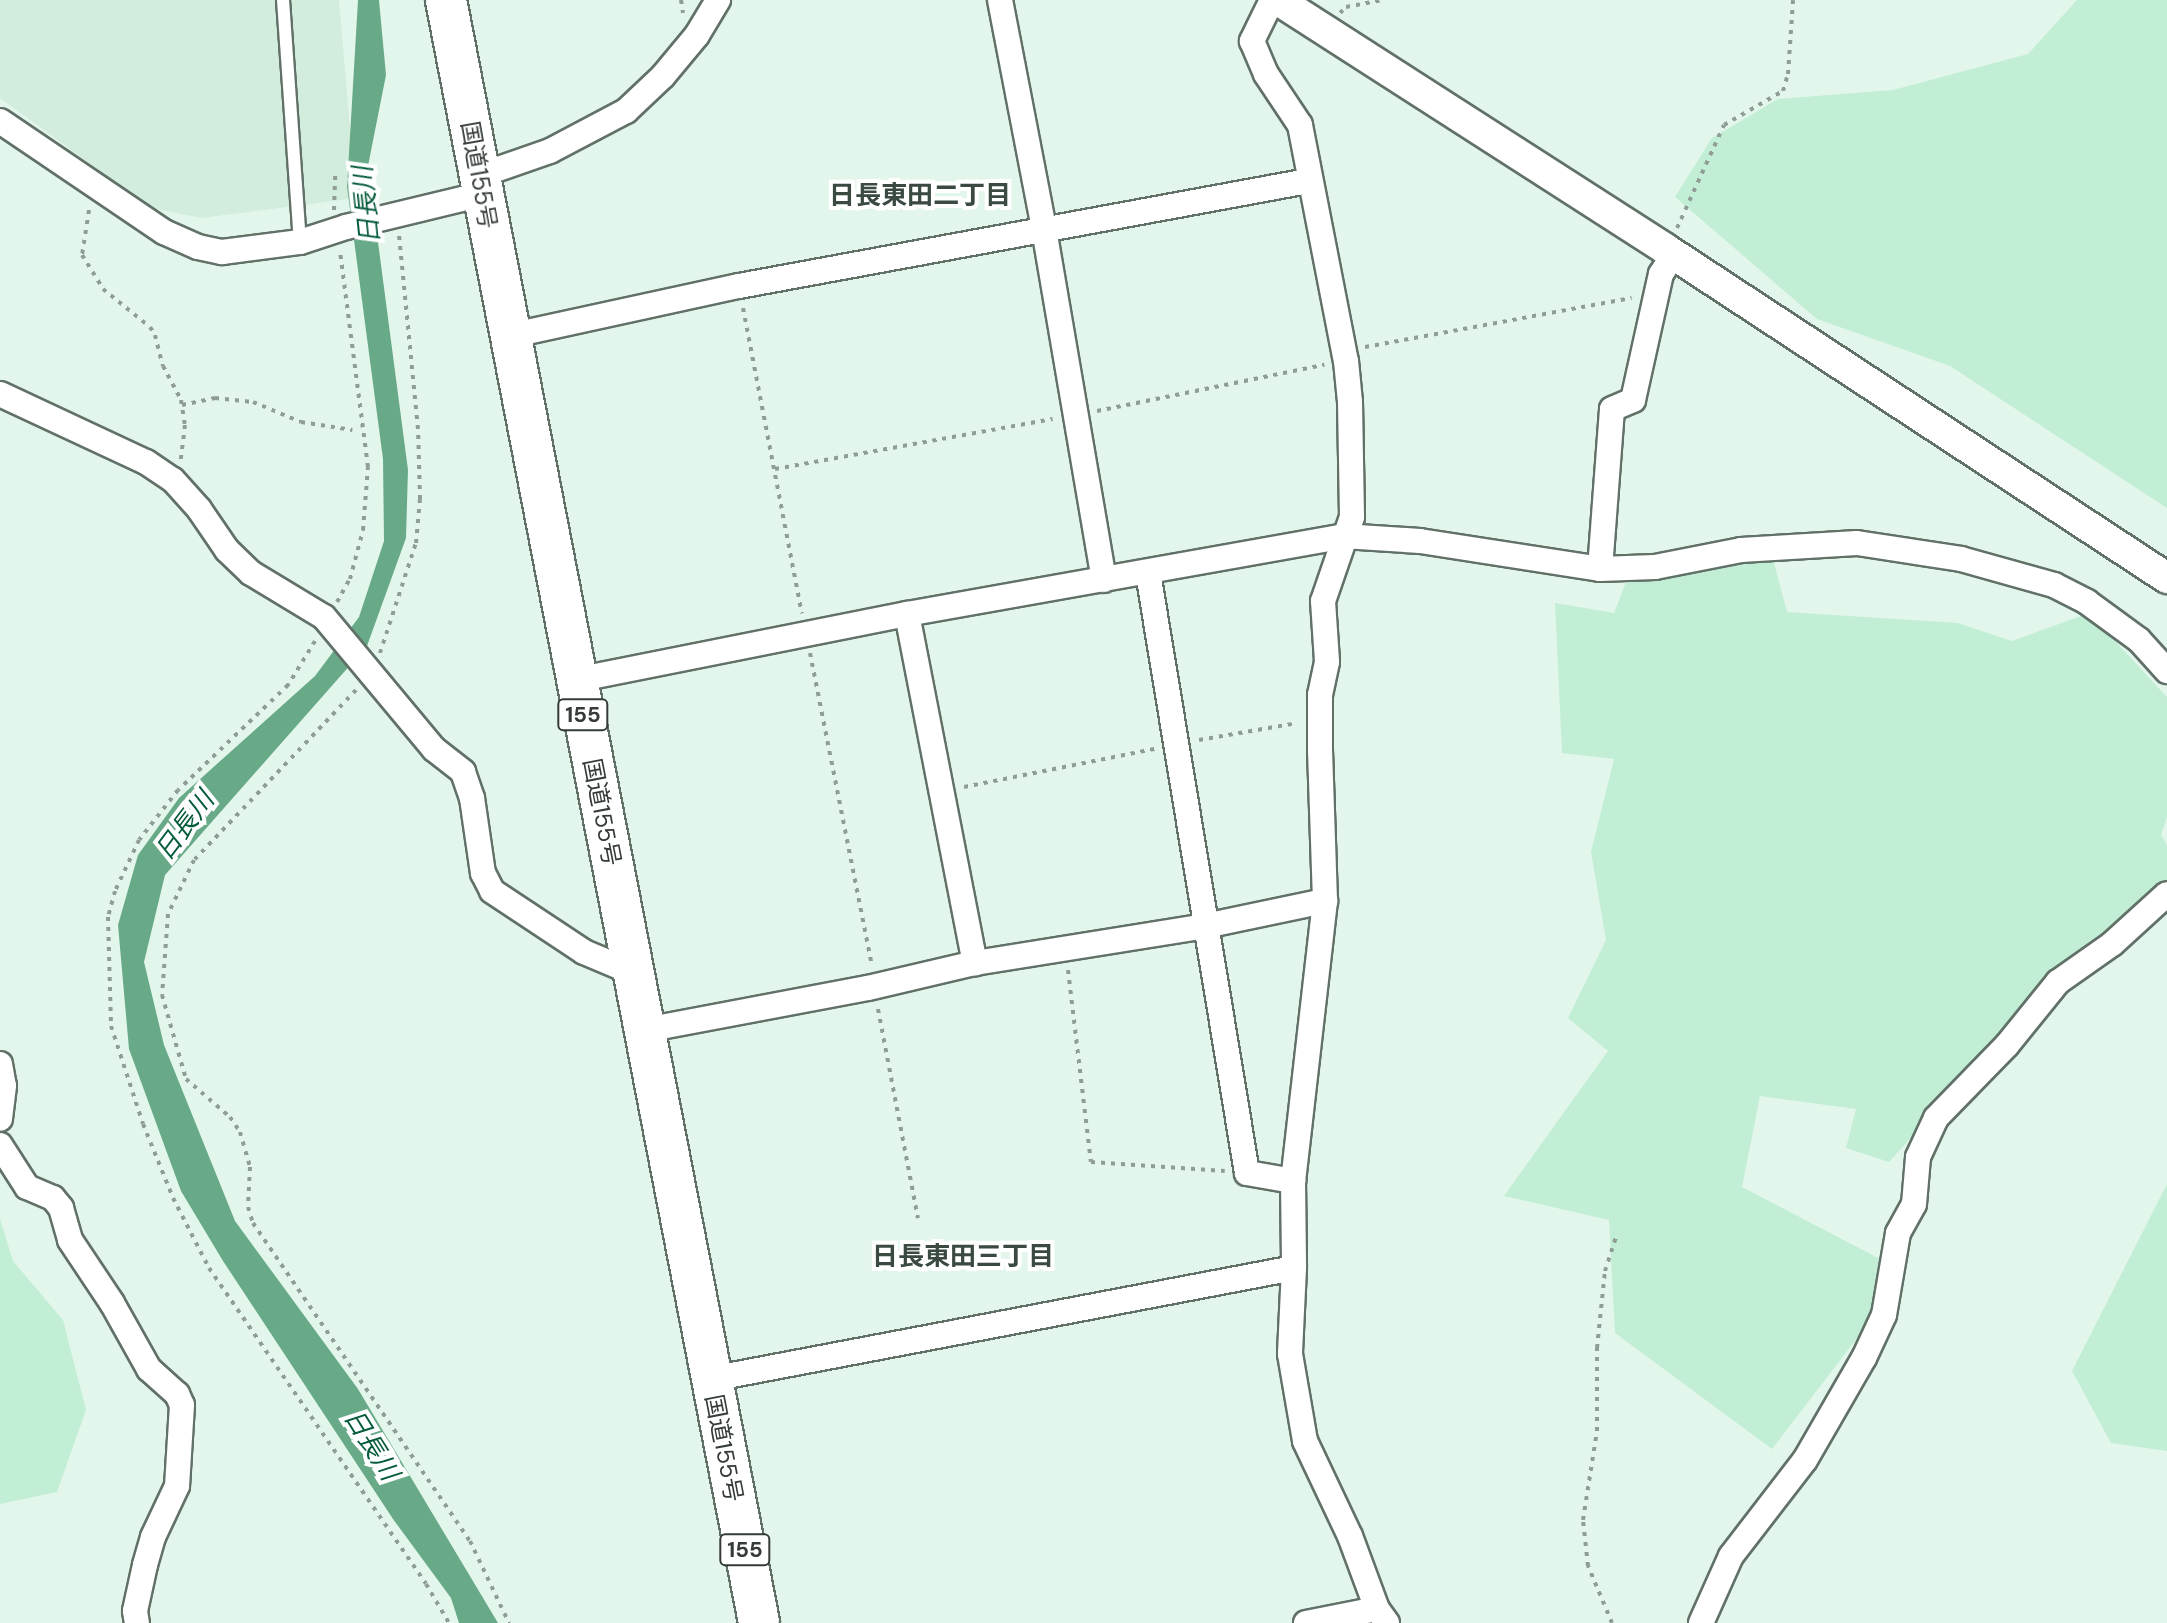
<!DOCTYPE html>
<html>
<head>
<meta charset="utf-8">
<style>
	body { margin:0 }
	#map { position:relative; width:2167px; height:1623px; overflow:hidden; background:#e3f6eb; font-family:"DM Sans","Noto Sans JP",sans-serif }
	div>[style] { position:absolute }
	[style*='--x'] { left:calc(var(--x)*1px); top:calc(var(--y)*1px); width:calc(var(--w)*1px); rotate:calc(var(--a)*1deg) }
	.built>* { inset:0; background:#d2ecdd }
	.green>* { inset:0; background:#c2eed5 }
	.water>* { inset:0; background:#68aa88 }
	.path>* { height:4px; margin-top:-2px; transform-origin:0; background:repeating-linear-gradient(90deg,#909d96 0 4px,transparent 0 10px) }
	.roads { filter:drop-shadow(2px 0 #617168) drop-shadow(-2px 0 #617168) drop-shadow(0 2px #617168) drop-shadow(0 -2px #617168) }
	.service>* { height:12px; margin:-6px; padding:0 6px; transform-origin:6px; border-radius:6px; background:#fff }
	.minor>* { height:24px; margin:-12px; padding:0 12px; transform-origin:12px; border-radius:12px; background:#fff }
	.tertiary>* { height:30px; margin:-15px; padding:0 15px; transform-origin:15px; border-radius:15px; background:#fff }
	.trunk>* { height:40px; margin:-20px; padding:0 20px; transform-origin:20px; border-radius:20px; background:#fff }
	span { translate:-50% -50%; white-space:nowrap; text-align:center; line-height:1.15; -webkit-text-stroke:8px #fff; paint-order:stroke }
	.shield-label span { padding:2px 6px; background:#fff; border:2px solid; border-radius:6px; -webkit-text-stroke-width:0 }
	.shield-label { font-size:22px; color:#353c38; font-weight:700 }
	.street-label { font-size:24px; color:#353c38 }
	.neighbourhood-label { font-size:26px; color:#3a4a41; font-weight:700 }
	.water-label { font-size:26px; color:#055c3b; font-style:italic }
</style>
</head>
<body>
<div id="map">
	<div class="built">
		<i style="clip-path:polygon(0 0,339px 0,356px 198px,202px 218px,151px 208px,0 98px)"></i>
	</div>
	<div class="green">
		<i style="clip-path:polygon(2077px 0,2167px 0,2167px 508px,1950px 366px,1817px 319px,1675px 197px,1712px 138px,1778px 99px,1893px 90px,2028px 54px)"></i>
		<i style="clip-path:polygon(1773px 559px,1787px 612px,1958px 623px,2012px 641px,2089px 613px,2167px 697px,2167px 817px,2161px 835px,2167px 845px,2167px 891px,2036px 999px,1889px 1162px,1846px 1148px,1856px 1109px,1760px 1096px,1742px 1187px,1882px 1260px,1874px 1316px,1772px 1449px,1615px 1333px,1609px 1220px,1504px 1196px,1608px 1051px,1568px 1018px,1606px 940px,1591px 852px,1614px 759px,1562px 753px,1555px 603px,1614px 613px,1626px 582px)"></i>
		<i style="clip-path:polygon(2167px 1184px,2167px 1451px,2111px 1443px,2072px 1371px)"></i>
		<i style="clip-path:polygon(0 1219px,13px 1261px,63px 1320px,86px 1410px,57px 1492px,0 1504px)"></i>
	</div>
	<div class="water">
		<i style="clip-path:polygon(358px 0,379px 0,386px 75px,368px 166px,408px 470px,406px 538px,367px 646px,165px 875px,144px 962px,164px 1045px,235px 1221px,358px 1389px,498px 1623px,459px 1623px,451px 1598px,393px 1519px,223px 1261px,181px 1191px,129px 1049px,118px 925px,138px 855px,179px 798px,315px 676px,359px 617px,384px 541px,383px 459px,347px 187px)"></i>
	</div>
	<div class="path">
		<i style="--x:681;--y:0;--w:13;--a:81"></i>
		<i style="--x:1340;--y:13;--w:8;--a:-45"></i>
		<i style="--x:1346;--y:7;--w:37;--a:-11"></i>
		<i style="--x:89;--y:210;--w:46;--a:98.8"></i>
		<i style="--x:82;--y:255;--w:40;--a:58"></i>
		<i style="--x:103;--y:289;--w:60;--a:39"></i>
		<i style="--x:150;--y:327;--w:9;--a:58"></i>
		<i style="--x:155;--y:335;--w:32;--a:76"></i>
		<i style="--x:163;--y:366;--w:38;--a:62"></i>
		<i style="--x:181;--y:400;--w:25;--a:81"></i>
		<i style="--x:185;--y:425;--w:35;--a:97"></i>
		<i style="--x:334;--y:210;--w:34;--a:-88"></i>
		<i style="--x:1677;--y:228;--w:113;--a:-65.5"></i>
		<i style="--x:1724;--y:125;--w:68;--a:-30"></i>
		<i style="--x:1783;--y:91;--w:18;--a:-74"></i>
		<i style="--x:1788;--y:74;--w:74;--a:-86.1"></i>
		<i style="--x:743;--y:308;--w:311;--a:79.1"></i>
		<i style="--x:1365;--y:347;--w:271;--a:-10.4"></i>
		<i style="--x:182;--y:405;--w:34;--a:-12"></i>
		<i style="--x:215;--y:398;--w:38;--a:6"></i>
		<i style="--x:253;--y:402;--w:52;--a:22.6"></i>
		<i style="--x:301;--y:422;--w:52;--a:8.9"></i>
		<i style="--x:1097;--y:411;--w:232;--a:-11.5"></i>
		<i style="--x:775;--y:469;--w:282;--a:-10.2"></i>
		<i style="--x:337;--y:602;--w:26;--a:-61"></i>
		<i style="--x:350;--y:579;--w:51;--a:-75.1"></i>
		<i style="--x:363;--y:530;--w:63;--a:-85.5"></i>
		<i style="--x:368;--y:467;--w:219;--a:-97.4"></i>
		<i style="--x:315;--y:641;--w:52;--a:121.5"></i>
		<i style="--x:288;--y:685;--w:152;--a:136.3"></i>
		<i style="--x:178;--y:790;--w:63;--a:128"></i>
		<i style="--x:139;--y:840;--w:56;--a:115.2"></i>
		<i style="--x:115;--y:891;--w:27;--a:105"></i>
		<i style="--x:108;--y:917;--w:109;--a:88.4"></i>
		<i style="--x:111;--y:1026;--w:103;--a:71.9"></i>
		<i style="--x:143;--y:1124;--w:80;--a:67.9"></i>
		<i style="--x:173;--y:1198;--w:79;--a:62.8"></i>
		<i style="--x:209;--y:1268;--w:383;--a:55.5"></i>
		<i style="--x:426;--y:1584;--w:45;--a:59.5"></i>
		<i style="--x:380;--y:653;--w:116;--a:-71.9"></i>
		<i style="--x:416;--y:543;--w:44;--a:-84.8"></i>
		<i style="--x:420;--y:499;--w:70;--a:-91.6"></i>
		<i style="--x:418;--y:429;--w:194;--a:-95.6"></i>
		<i style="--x:810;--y:653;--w:319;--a:78.8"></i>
		<i style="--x:356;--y:690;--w:235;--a:133.6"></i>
		<i style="--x:194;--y:860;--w:60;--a:115.7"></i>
		<i style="--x:168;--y:914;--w:81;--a:94.2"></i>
		<i style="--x:162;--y:995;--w:87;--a:74.1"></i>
		<i style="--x:186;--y:1079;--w:58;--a:40.8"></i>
		<i style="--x:230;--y:1117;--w:18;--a:56"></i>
		<i style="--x:240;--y:1132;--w:36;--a:74"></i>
		<i style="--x:250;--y:1167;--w:40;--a:92.9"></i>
		<i style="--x:248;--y:1207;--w:17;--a:73"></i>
		<i style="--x:253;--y:1223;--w:385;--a:55.7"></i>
		<i style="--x:470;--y:1541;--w:91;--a:64.6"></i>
		<i style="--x:1199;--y:740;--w:99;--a:-9.8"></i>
		<i style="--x:964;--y:787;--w:195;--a:-11.3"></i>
		<i style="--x:1068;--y:970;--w:193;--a:83.2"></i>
		<i style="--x:1091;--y:1162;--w:134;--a:3.8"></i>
		<i style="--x:878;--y:1009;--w:213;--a:79.2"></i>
		<i style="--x:1612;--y:1623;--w:62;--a:-112.8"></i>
		<i style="--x:1588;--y:1566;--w:46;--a:-96.2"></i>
		<i style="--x:1583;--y:1520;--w:90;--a:-81.1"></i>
		<i style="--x:1597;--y:1431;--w:83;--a:-90"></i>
		<i style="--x:1597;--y:1348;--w:77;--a:-84.1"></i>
		<i style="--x:1605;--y:1271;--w:35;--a:-72"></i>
	</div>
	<div class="roads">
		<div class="service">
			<i style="--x:283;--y:0;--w:243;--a:86"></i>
		</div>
		<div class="minor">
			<i style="--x:1000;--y:0;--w:233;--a:79.1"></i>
			<i style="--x:1044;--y:229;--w:356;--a:80.3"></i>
			<i style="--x:1272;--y:0;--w:46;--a:116"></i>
			<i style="--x:1252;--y:41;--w:36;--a:67"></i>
			<i style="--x:1266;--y:74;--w:61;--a:56.3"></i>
			<i style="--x:1300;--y:125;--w:240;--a:79"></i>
			<i style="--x:1346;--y:361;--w:41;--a:84.4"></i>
			<i style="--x:1350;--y:402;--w:115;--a:89"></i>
			<i style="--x:1352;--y:517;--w:89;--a:109"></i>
			<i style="--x:1323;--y:601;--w:61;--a:86.2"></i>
			<i style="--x:1327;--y:662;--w:34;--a:102"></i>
			<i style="--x:1320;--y:695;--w:55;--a:90"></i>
			<i style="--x:1320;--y:750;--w:151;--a:88.1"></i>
			<i style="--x:1325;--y:901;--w:282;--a:96.5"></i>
			<i style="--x:1293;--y:1181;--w:87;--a:89.3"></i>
			<i style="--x:1294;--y:1268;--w:86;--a:92.7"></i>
			<i style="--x:1290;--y:1354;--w:88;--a:80.2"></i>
			<i style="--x:1305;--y:1441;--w:105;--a:64.7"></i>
			<i style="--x:1350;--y:1536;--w:78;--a:69.7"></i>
			<i style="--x:1377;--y:1609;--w:17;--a:54"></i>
			<i style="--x:0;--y:121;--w:198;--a:34.1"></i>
			<i style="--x:164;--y:232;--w:37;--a:24"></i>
			<i style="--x:198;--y:247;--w:25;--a:12"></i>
			<i style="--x:222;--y:252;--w:79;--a:-7.3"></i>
			<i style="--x:300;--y:242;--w:48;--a:-18.1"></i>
			<i style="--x:346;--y:227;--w:140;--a:-13.6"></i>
			<i style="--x:481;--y:175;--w:73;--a:-19.2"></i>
			<i style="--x:550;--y:151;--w:86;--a:-27.8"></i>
			<i style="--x:626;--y:111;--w:51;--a:-43.4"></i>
			<i style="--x:663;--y:76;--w:53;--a:-50.3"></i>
			<i style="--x:697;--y:35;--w:41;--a:-59"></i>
			<i style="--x:509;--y:336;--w:235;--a:-12.3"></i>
			<i style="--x:739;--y:286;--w:579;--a:-10.46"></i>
			<i style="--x:0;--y:394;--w:161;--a:25"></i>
			<i style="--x:146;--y:462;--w:32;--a:34"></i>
			<i style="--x:173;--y:480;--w:39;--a:48"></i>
			<i style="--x:199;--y:509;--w:50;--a:55.7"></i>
			<i style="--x:227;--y:550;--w:33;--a:44"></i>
			<i style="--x:251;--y:573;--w:85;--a:31.1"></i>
			<i style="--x:324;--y:617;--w:172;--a:50.2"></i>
			<i style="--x:434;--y:749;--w:37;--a:38"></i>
			<i style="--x:463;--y:772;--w:28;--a:71"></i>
			<i style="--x:472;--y:798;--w:76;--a:81.7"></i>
			<i style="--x:483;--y:873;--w:20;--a:63"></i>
			<i style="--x:492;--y:891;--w:110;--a:33.5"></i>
			<i style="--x:584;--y:952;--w:54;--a:22.8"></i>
			<i style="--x:1600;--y:569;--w:160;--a:-85.7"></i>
			<i style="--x:1612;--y:409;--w:23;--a:-23"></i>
			<i style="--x:1633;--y:400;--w:129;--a:-77.5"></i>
			<i style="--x:1661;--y:274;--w:24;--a:-57"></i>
			<i style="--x:1148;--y:573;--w:608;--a:80.63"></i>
			<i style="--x:1247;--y:1173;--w:47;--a:9.9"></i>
			<i style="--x:907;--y:614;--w:356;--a:79"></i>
			<i style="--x:576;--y:680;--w:338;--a:-11.3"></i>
			<i style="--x:907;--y:614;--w:443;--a:-10.1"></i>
			<i style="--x:1343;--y:536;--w:77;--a:3.7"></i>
			<i style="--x:1420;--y:541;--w:182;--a:8.8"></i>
			<i style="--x:1600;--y:569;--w:55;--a:-2.1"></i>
			<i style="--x:1655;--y:567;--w:88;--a:-11.2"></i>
			<i style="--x:1741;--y:550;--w:116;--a:-3.5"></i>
			<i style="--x:1857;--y:543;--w:105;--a:8.7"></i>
			<i style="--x:1961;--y:559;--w:97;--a:15.6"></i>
			<i style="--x:2054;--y:585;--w:37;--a:27"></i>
			<i style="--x:2087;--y:602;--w:64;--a:36.2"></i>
			<i style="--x:2139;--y:640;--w:42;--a:47.9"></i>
			<i style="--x:645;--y:1030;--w:227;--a:-10.7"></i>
			<i style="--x:868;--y:988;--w:110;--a:-13.2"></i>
			<i style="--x:975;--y:963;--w:233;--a:-9.1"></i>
			<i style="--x:1205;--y:926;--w:123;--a:-11.8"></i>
			<i style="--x:0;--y:1064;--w:22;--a:80"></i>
			<i style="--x:4;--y:1086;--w:33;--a:97"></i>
			<i style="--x:0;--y:1145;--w:50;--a:57.3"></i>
			<i style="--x:27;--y:1187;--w:28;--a:23"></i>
			<i style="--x:53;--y:1198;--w:13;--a:51"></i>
			<i style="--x:61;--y:1208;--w:33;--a:74"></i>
			<i style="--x:70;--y:1240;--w:76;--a:56.3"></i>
			<i style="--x:112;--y:1303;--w:76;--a:60.7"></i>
			<i style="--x:149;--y:1369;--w:38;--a:42"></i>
			<i style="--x:177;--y:1394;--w:12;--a:66"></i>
			<i style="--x:182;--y:1405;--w:81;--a:93.5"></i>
			<i style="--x:177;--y:1486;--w:56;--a:115.2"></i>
			<i style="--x:153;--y:1537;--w:29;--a:106"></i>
			<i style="--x:145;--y:1565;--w:47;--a:102.3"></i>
			<i style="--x:135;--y:1611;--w:12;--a:81"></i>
			<i style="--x:711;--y:1379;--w:593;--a:-10.78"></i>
			<i style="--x:1306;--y:1623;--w:72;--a:-11.2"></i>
			<i style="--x:1701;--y:1623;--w:73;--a:-65.9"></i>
			<i style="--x:1731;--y:1556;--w:121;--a:-52.4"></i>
			<i style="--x:1805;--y:1460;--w:118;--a:-60"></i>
			<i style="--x:1864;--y:1358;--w:47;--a:-65.1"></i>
			<i style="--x:1884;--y:1315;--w:83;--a:-80.3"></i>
			<i style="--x:1898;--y:1233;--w:33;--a:-61"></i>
			<i style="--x:1914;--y:1204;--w:47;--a:-85.1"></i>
			<i style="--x:1918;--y:1157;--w:43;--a:-65.2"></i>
			<i style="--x:1936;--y:1118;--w:102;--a:-45.8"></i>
			<i style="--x:2007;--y:1045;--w:81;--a:-51"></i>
			<i style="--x:2058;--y:982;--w:66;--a:-35.1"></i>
			<i style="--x:2112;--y:944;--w:74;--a:-42.3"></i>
		</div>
		<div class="tertiary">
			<i style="--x:1278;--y:0;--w:459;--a:32.7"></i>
			<i style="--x:1664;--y:248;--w:602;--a:33.27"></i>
		</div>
		<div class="trunk">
			<i style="--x:446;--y:0;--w:1653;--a:79.08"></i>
		</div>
	</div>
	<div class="shield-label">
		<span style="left:583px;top:715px">155</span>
		<span style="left:745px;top:1550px">155</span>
	</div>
	<div class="street-label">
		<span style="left:479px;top:175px;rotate:80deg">国道155号</span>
		<span style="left:602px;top:812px;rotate:79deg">国道155号</span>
		<span style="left:724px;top:1448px;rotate:79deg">国道155号</span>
	</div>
	<div class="neighbourhood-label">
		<span style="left:920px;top:196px">日長東田二丁目</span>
		<span style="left:963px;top:1257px">日長東田三丁目</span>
	</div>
	<div class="water-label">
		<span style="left:367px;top:205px;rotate:-96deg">日長川</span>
		<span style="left:185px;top:826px;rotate:-53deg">日長川</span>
		<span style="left:371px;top:1445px;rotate:58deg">日長川</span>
	</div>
</div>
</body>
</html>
